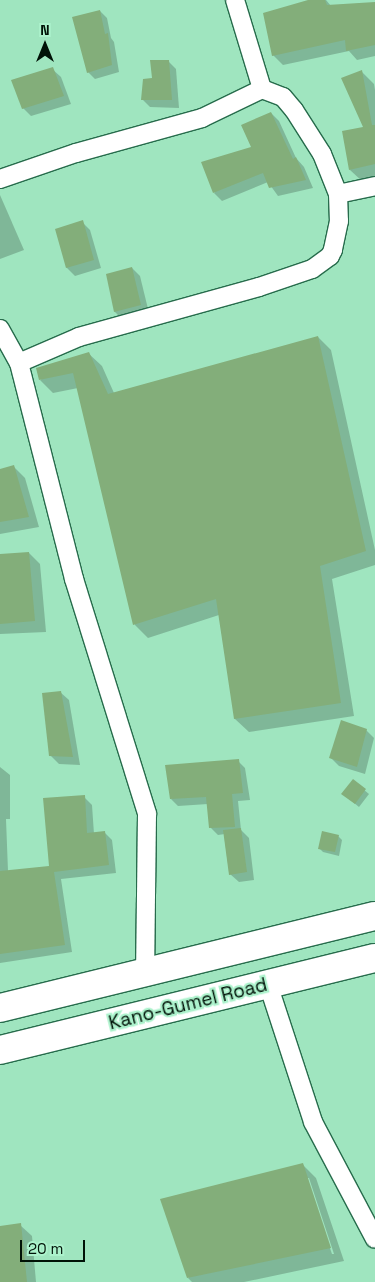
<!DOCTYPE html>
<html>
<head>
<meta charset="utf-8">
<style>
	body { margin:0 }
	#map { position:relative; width:375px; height:1282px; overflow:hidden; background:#9fe5bf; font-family:"Space Grotesk",sans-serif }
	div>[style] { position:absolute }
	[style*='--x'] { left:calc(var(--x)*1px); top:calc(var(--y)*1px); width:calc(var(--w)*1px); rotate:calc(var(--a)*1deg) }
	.shadow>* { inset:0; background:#0003 }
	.building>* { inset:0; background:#83ae7a }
	.roads { filter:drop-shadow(1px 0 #276c4c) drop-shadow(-1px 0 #276c4c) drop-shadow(0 1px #276c4c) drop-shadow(0 -1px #276c4c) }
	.street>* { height:18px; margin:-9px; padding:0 9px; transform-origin:9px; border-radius:9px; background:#fff }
	.primary>* { height:28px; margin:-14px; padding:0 14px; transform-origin:14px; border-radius:14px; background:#fff }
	span { translate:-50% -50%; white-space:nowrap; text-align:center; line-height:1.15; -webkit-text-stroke:4.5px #acf2cc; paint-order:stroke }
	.street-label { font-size:19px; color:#001207 }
	.north { position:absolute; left:20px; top:20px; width:50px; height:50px; -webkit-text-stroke:4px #acf2cc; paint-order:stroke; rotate:0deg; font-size:14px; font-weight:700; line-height:20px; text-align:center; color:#001207 }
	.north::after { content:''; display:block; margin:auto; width:18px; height:22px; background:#001207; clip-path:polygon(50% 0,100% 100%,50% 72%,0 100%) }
	.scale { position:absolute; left:20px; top:1240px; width:65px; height:22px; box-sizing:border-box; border:2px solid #001207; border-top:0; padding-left:6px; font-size:15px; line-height:18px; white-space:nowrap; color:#001207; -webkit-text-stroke:4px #acf2cc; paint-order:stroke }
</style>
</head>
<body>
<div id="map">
	<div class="shadow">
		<i style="clip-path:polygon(312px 0,326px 0,331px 6px,375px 4px,375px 56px,357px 60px,349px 51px,283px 65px,273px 55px)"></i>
		<i style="clip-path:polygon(100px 11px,107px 18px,111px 38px,114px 42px,119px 72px,95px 79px,88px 72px)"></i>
		<i style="clip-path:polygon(168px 61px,176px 69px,179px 108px,150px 107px,142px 99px,153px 79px)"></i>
		<i style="clip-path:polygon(52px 69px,61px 77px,71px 104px,31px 116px,23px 108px)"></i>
		<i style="clip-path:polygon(362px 72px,374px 84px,375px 90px,375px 179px,363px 182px,350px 170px,364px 128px)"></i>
		<i style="clip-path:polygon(271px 113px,279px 121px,296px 158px,304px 167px,313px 188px,278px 196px,268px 182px,222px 201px,214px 193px,253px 148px)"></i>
		<i style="clip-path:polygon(0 195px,24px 250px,0 259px)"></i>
		<i style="clip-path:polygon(82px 222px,90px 230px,101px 268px,75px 276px,67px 268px,56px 230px)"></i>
		<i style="clip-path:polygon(132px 268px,140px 276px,149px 313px,123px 320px,115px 312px,108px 275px)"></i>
		<i style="clip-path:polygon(318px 337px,331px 350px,375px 550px,375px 565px,332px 579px,354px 716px,249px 732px,235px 719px,219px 615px,148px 638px,135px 625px,78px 388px,53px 393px,40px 380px,88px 353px,102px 366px,114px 393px)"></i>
		<i style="clip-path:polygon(14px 467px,25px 478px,39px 527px,0 534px,0 470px)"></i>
		<i style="clip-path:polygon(29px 553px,40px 564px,46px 632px,0 634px,0 555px)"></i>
		<i style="clip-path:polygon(60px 692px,69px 700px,80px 765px,59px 764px,50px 755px)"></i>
		<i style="clip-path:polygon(366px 730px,374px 738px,365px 774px,339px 766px,330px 757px)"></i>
		<i style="clip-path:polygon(238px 761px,245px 768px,250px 800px,238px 801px,241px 830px,249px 838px,254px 880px,239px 882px,230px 874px,225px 834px,218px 835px,211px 828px,208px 804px,178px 806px,171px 799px)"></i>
		<i style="clip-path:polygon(0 767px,10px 775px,10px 819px,6px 819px,8px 871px,50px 867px,84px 797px,92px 805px,94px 834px,104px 832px,112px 840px,116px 873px,61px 879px,72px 952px,0 963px)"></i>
		<i style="clip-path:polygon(353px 781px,369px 794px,359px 807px,343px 794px)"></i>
		<i style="clip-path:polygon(338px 836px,342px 840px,339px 856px,323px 852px,319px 848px)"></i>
		<i style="clip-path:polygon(evenodd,302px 1164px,316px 1178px,344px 1261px,244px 1282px,192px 1282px,188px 1278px,302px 1164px,306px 1178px,309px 1178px,334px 1254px,332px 1254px,306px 1178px)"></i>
		<i style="clip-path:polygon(20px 1225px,32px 1236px,36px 1282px,0 1282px,0 1227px)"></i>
	</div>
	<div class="building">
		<i style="clip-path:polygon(308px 0,325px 0,327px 5px,375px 2px,375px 45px,346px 51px,345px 40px,272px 56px,263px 13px)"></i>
		<i style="clip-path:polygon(100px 10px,105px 34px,108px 33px,112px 65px,87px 73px,72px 17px)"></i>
		<i style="clip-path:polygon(150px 60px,169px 60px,172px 100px,141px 100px,143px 79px,152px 78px)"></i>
		<i style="clip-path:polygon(53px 67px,64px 96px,22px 109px,11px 80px)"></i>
		<i style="clip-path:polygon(362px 70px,372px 125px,375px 125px,375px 164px,349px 170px,342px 131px,363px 127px,341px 78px)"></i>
		<i style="clip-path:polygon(271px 112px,293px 159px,296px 157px,306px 180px,269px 188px,263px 173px,213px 193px,201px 162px,251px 147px,241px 125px)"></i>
		<i style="clip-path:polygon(83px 220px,94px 260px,66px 268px,55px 229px)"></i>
		<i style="clip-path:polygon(132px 267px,141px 305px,114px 312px,106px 274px)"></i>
		<i style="clip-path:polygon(318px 336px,366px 551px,320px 566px,341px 703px,234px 719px,216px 599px,133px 625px,73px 373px,39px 380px,36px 368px,89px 352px,108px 394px)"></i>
		<i style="clip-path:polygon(14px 465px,29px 517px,0 522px,0 469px)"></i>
		<i style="clip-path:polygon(29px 552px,35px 621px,0 624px,0 554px)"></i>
		<i style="clip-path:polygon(61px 691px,73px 757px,49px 756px,42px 693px)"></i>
		<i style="clip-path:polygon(341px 720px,367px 729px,357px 767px,329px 758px)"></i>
		<i style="clip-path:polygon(239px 759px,243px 793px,232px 794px,235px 827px,209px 828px,206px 797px,170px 799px,165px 765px)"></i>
		<i style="clip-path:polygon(353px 779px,366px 789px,355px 804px,341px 794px)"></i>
		<i style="clip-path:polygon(85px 795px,87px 833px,105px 831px,109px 865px,54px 872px,65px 945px,0 954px,0 871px,49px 866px,43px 798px)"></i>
		<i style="clip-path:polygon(241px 828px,247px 872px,229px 875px,223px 830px)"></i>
		<i style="clip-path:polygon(322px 831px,339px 835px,335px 852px,318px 849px)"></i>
		<i style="clip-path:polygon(303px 1163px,331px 1248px,187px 1278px,160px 1199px)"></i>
		<i style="clip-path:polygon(21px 1223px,27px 1282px,0 1282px,0 1226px)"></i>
	</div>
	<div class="roads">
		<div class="street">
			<i style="--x:235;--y:0;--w:93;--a:73.1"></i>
			<i style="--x:0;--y:179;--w:80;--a:-18.9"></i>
			<i style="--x:76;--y:153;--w:131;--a:-15.5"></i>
			<i style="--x:202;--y:118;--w:67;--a:-25.8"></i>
			<i style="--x:262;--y:89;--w:22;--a:21"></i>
			<i style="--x:283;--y:97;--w:17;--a:50"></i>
			<i style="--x:294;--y:110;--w:52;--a:57.5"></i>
			<i style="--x:322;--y:154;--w:43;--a:68.2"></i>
			<i style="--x:338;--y:194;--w:27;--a:88"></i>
			<i style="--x:339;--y:221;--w:30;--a:102"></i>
			<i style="--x:333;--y:250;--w:7;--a:117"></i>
			<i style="--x:330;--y:256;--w:22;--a:144"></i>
			<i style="--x:312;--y:269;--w:56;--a:161.2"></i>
			<i style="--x:259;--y:287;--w:187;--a:164.5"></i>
			<i style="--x:79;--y:337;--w:65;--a:156.6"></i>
			<i style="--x:338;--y:194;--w:38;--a:-12"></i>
			<i style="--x:0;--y:329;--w:39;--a:61"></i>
			<i style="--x:19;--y:363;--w:223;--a:75.7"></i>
			<i style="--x:74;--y:579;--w:246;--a:72.7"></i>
			<i style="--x:147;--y:814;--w:160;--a:90.7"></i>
			<i style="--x:268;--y:984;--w:145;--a:71.9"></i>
			<i style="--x:313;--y:1122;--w:132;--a:62.1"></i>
		</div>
		<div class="primary">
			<i style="--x:0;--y:1008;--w:386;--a:-13.8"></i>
			<i style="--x:0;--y:1050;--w:386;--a:-13.8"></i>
		</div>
	</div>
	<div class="street-label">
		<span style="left:188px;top:1004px;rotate:-14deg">Kano-Gumel Road</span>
	</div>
	<div class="north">N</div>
	<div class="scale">20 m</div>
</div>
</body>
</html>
